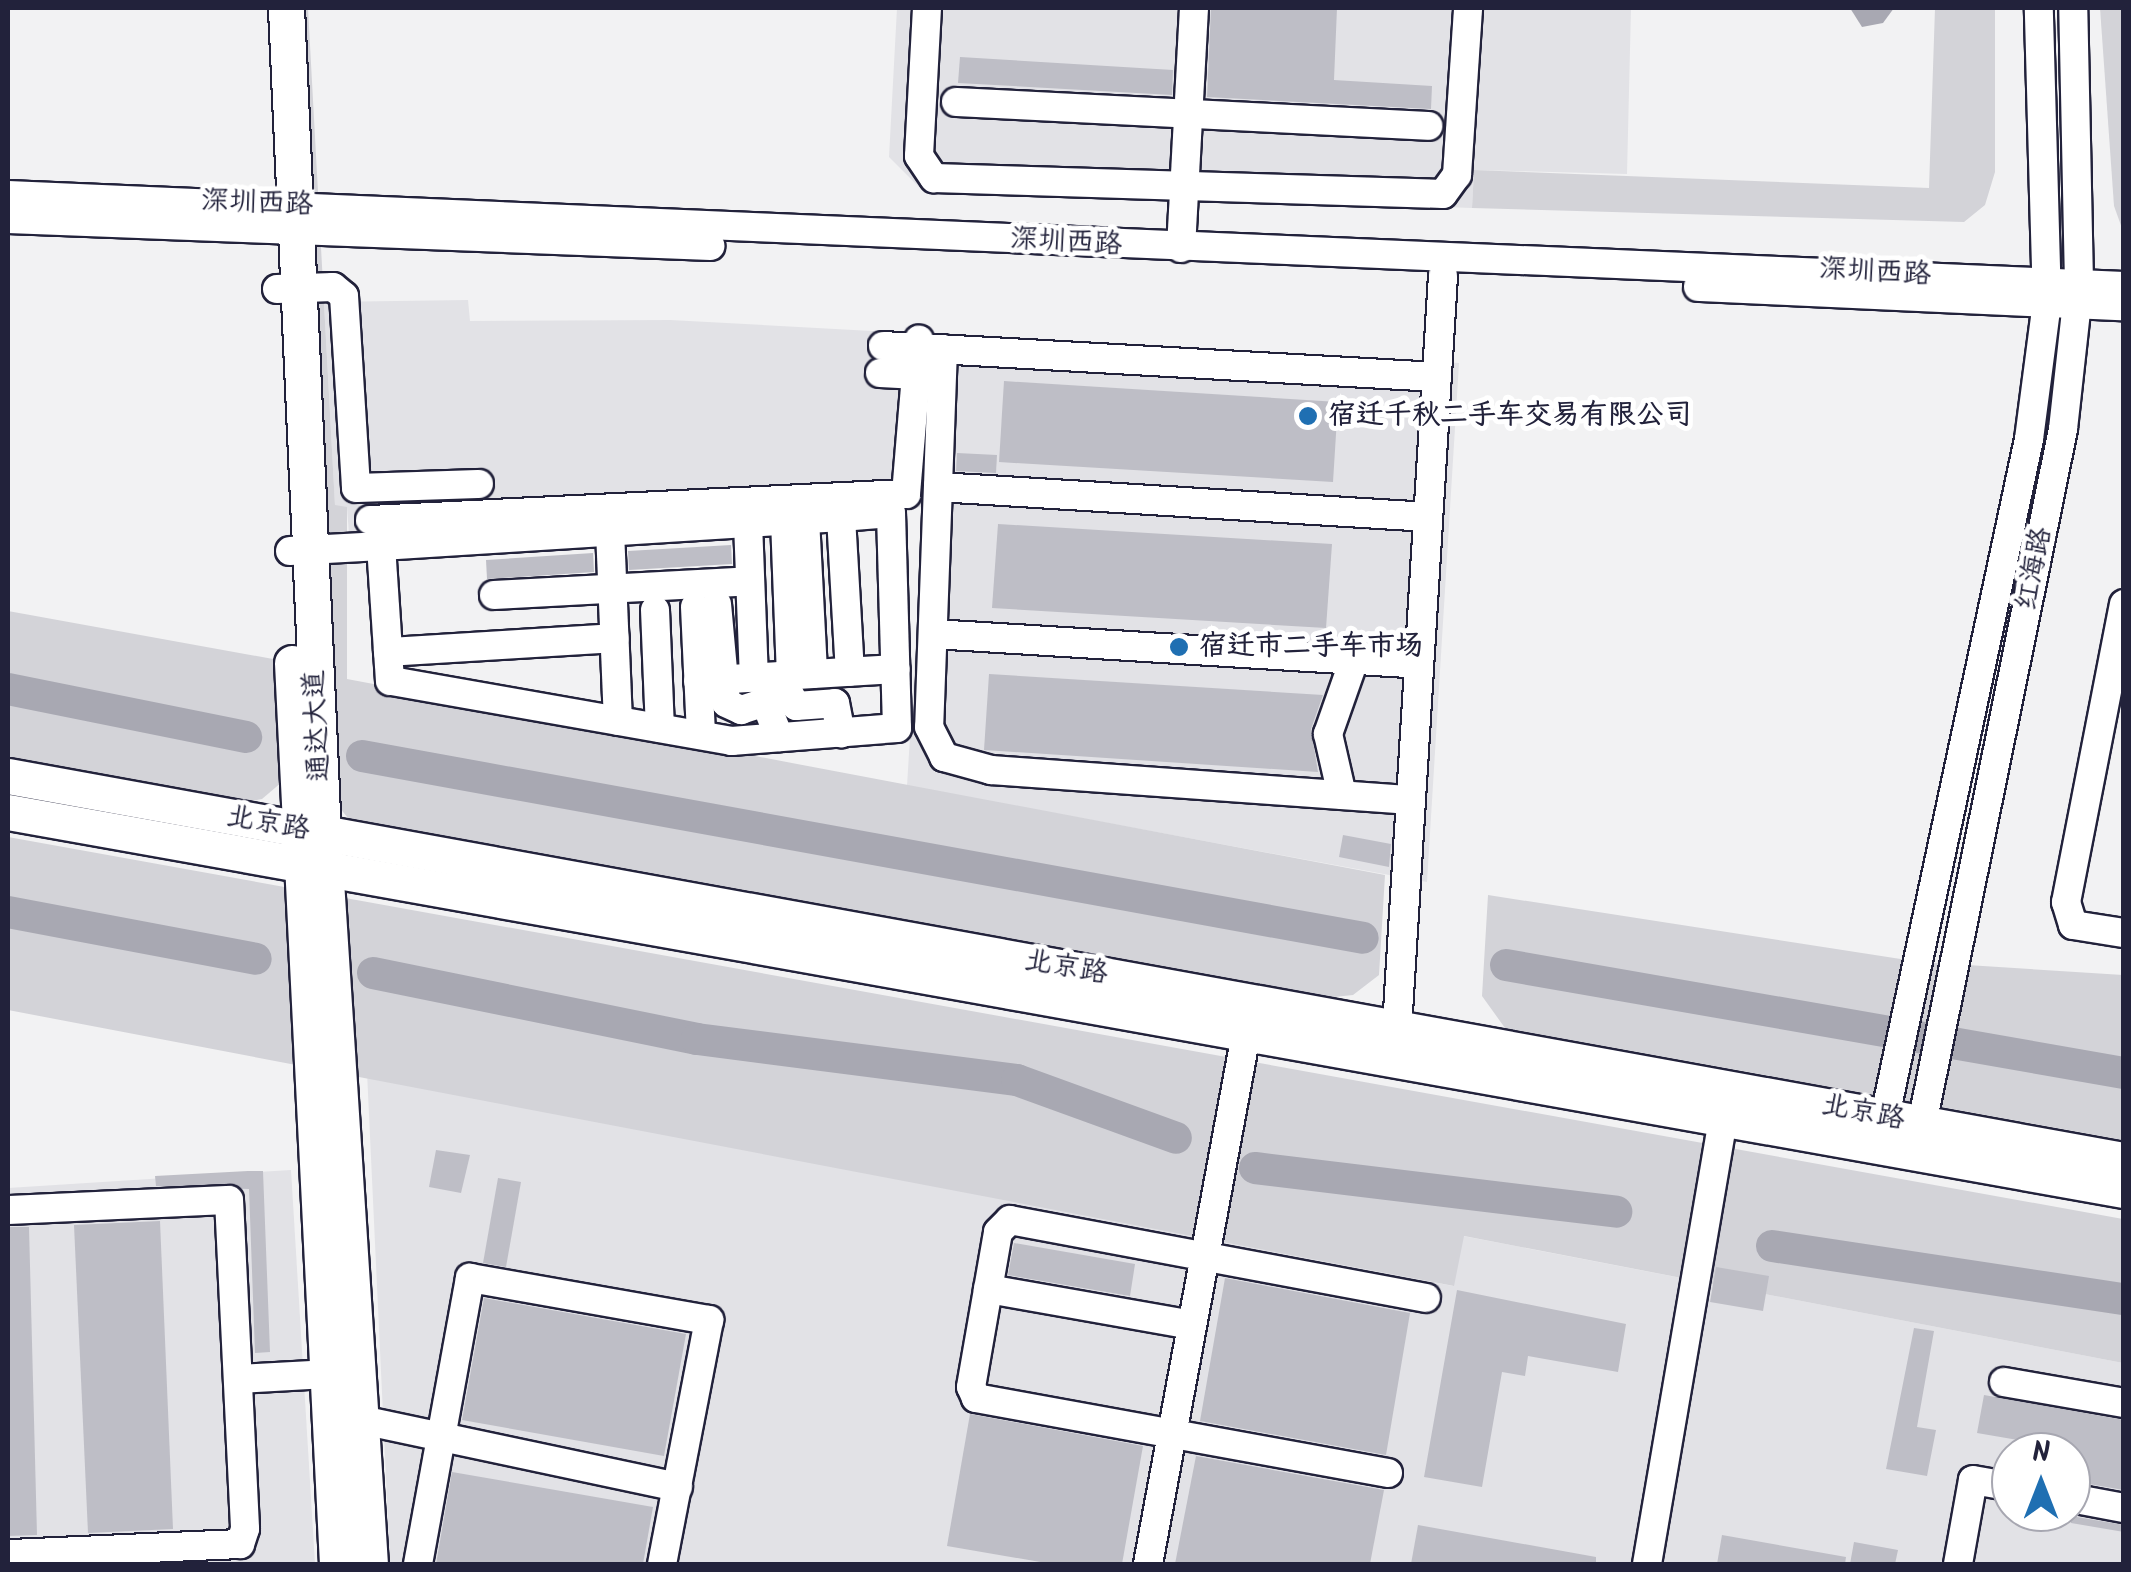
<!DOCTYPE html>
<html>
<head>
<meta charset="utf-8">
<style>
	body { margin:0 }
	#map { position:relative; width:2131px; height:1572px; overflow:hidden; background:#f2f2f3; font-family:Kalam,"LXGW WenKai TC",sans-serif }
	div>[style] { position:absolute }
	[style*='--x'] { left:calc(var(--x)*1px); top:calc(var(--y)*1px); width:calc(var(--w)*1px); rotate:calc(var(--a)*1deg) }
	.built>* { inset:0; background:#e2e2e6 }
	.green>* { inset:0; background:#d3d3d8 }
	.water>* { inset:0; background:#a8a8b2 }
	.river>* { height:32px; margin:-16px; padding:0 16px; transform-origin:16px; border-radius:16px; background:#a8a8b2 }
	.building>* { inset:0; background:#bebec6 }
	.roads { filter:drop-shadow(2px 0 #22223b) drop-shadow(-2px 0 #22223b) drop-shadow(0 2px #22223b) drop-shadow(0 -2px #22223b) }
	.minor>* { height:28px; margin:-14px; padding:0 14px; transform-origin:14px; border-radius:14px; background:#fff }
	.major>* { height:35px; margin:-17.5px; padding:0 17.5px; transform-origin:17.5px; border-radius:17.5px; background:#fff }
	.dots>* { width:28px; height:28px; translate:-50% -50%; box-sizing:border-box; border:5px solid #fff; border-radius:50% }
	span { translate:-50% -50%; white-space:nowrap; text-align:center; line-height:1.15; -webkit-text-stroke:10px #fff; paint-order:stroke }
	.street-label { font-size:28px; color:#22223b }
	.poi-label { font-size:28px; color:#22223b; font-weight:700 }
	.left { translate:0 -50%; text-align:left }
	.frame { position:absolute; inset:0; border:10px solid #22223b; pointer-events:none }
	.north { position:absolute; left:1991px; top:1432px; width:100px; height:100px; box-sizing:border-box; background:#fff; border:2px solid #a7a7b1; border-radius:50%; rotate:0deg; font-size:28px; font-weight:700; line-height:40px; text-align:center; color:#22223b }
	.north::after { content:''; display:block; margin:auto; width:35px; height:45px; background:#1f6fb2; clip-path:polygon(50% 0,100% 100%,50% 72%,0 100%) }
</style>
</head>
<body>
<div id="map">
	<div class="built">
		<i style="clip-path:polygon(897px 8px,1631px 8px,1627px 174px,1474px 170px,1472px 208px,920px 188px,889px 157px)"></i>
		<i style="clip-path:polygon(468px 300px,470px 321px,670px 320px,1459px 363px,1427px 882px,907px 786px,924px 507px,349px 534px,347px 508px,335px 506px,324px 302px)"></i>
		<i style="clip-path:polygon(evenodd,367px 1072px,1453px 1286px,1463px 1236px,2123px 1363px,2123px 1564px,390px 1564px,367px 1072px,2011px 1452px,2071px 1452px,2071px 1512px,2011px 1512px,2011px 1452px)"></i>
		<i style="clip-path:polygon(291px 1170px,315px 1564px,8px 1564px,8px 1188px)"></i>
	</div>
	<div class="green">
		<i style="clip-path:polygon(297px 8px,308px 8px,335px 505px,347px 507px,347px 679px,1385px 875px,1379px 975px,1353px 995px,1334px 997px,348px 818px,330px 796px)"></i>
		<i style="clip-path:polygon(1935px 8px,1995px 8px,1995px 172px,1985px 205px,1964px 222px,1472px 208px,1474px 170px,1929px 188px)"></i>
		<i style="clip-path:polygon(2100px 8px,2123px 8px,2123px 231px,2114px 206px)"></i>
		<i style="clip-path:polygon(8px 611px,284px 661px,289px 776px,262px 799px,240px 803px,8px 761px)"></i>
		<i style="clip-path:polygon(8px 837px,2123px 1219px,2123px 1363px,1464px 1236px,1454px 1286px,8px 1010px)"></i>
		<i style="clip-path:polygon(1488px 895px,1920px 962px,2123px 975px,2123px 1140px,1505px 1028px,1482px 996px)"></i>
	</div>
	<div class="water">
		<i style="clip-path:polygon(1850px 8px,1894px 8px,1883px 23px,1862px 27px)"></i>
	</div>
	<div class="river">
		<i style="--x:8;--y:689;--w:243;--a:11.4"></i>
		<i style="--x:362;--y:756;--w:1017;--a:10.3"></i>
		<i style="--x:8;--y:912;--w:252;--a:10.7"></i>
		<i style="--x:1506;--y:965;--w:627;--a:9.91"></i>
		<i style="--x:373;--y:973;--w:331;--a:11.5"></i>
		<i style="--x:697;--y:1039;--w:323;--a:7.3"></i>
		<i style="--x:1017;--y:1080;--w:169;--a:20"></i>
		<i style="--x:1255;--y:1168;--w:364;--a:6.9"></i>
		<i style="--x:1772;--y:1246;--w:356;--a:8.6"></i>
	</div>
	<div class="building">
		<i style="clip-path:polygon(1211px 8px,1337px 8px,1334px 80px,1432px 86px,1431px 109px,1207px 97px)"></i>
		<i style="clip-path:polygon(960px 57px,1173px 70px,1172px 95px,958px 83px)"></i>
		<i style="clip-path:polygon(1004px 381px,1338px 402px,1333px 482px,999px 462px)"></i>
		<i style="clip-path:polygon(957px 453px,997px 455px,996px 473px,956px 471px)"></i>
		<i style="clip-path:polygon(998px 524px,1332px 544px,1326px 628px,992px 608px)"></i>
		<i style="clip-path:polygon(731px 545px,732px 564px,629px 570px,628px 551px)"></i>
		<i style="clip-path:polygon(593px 553px,594px 572px,487px 579px,486px 560px)"></i>
		<i style="clip-path:polygon(989px 674px,1323px 695px,1311px 729px,1318px 772px,984px 750px)"></i>
		<i style="clip-path:polygon(1343px 835px,1391px 844px,1389px 867px,1339px 857px)"></i>
		<i style="clip-path:polygon(436px 1150px,470px 1155px,461px 1193px,429px 1187px)"></i>
		<i style="clip-path:polygon(248px 1171px,263px 1171px,270px 1352px,255px 1353px,249px 1189px,156px 1186px,155px 1176px)"></i>
		<i style="clip-path:polygon(498px 1178px,521px 1182px,506px 1267px,483px 1263px)"></i>
		<i style="clip-path:polygon(160px 1221px,173px 1529px,88px 1533px,74px 1225px)"></i>
		<i style="clip-path:polygon(8px 1227px,29px 1227px,37px 1535px,8px 1536px)"></i>
		<i style="clip-path:polygon(1014px 1243px,1135px 1264px,1130px 1296px,1008px 1275px)"></i>
		<i style="clip-path:polygon(1716px 1267px,1769px 1276px,1763px 1311px,1710px 1302px)"></i>
		<i style="clip-path:polygon(1225px 1278px,1410px 1313px,1386px 1455px,1200px 1421px)"></i>
		<i style="clip-path:polygon(1457px 1290px,1626px 1324px,1618px 1372px,1528px 1356px,1525px 1376px,1502px 1372px,1482px 1487px,1424px 1477px)"></i>
		<i style="clip-path:polygon(484px 1298px,686px 1334px,664px 1456px,462px 1420px)"></i>
		<i style="clip-path:polygon(1914px 1328px,1934px 1331px,1917px 1427px,1936px 1430px,1927px 1476px,1886px 1469px)"></i>
		<i style="clip-path:polygon(1984px 1395px,2124px 1420px,2124px 1490px,2071px 1481px,2071px 1449px,1977px 1433px)"></i>
		<i style="clip-path:polygon(970px 1414px,1143px 1446px,1122px 1564px,1052px 1564px,947px 1546px)"></i>
		<i style="clip-path:polygon(1196px 1456px,1384px 1490px,1370px 1564px,1175px 1564px)"></i>
		<i style="clip-path:polygon(452px 1472px,653px 1507px,643px 1564px,436px 1564px)"></i>
		<i style="clip-path:polygon(2071px 1516px,2124px 1525px,2124px 1532px,2071px 1523px)"></i>
		<i style="clip-path:polygon(1418px 1525px,1596px 1557px,1596px 1564px,1411px 1564px)"></i>
		<i style="clip-path:polygon(1722px 1535px,1846px 1557px,1845px 1564px,1717px 1564px)"></i>
		<i style="clip-path:polygon(1854px 1542px,1898px 1550px,1895px 1564px,1850px 1564px)"></i>
	</div>
	<div class="roads">
		<div class="minor">
			<i style="--x:927;--y:8;--w:148;--a:93.1"></i>
			<i style="--x:919;--y:156;--w:27;--a:56"></i>
			<i style="--x:934;--y:178;--w:509;--a:1.8"></i>
			<i style="--x:1443;--y:194;--w:24;--a:-54"></i>
			<i style="--x:1457;--y:175;--w:167;--a:-86.2"></i>
			<i style="--x:956;--y:102;--w:473;--a:2.9"></i>
			<i style="--x:8;--y:195;--w:2118;--a:2.46"></i>
			<i style="--x:8;--y:219;--w:703;--a:2.2"></i>
			<i style="--x:1181;--y:248;--w:240;--a:-86.9"></i>
			<i style="--x:1698;--y:287;--w:426;--a:2.6"></i>
			<i style="--x:277;--y:289;--w:56;--a:-2"></i>
			<i style="--x:333;--y:287;--w:14;--a:39"></i>
			<i style="--x:344;--y:296;--w:192;--a:86.4"></i>
			<i style="--x:356;--y:488;--w:123;--a:-1.9"></i>
			<i style="--x:883;--y:346;--w:555;--a:3.2"></i>
			<i style="--x:943;--y:349;--w:378;--a:92.1"></i>
			<i style="--x:929;--y:727;--w:34;--a:63"></i>
			<i style="--x:944;--y:757;--w:49;--a:15.5"></i>
			<i style="--x:991;--y:770;--w:421;--a:4.1"></i>
			<i style="--x:880;--y:373;--w:38;--a:3"></i>
			<i style="--x:938;--y:487;--w:491;--a:3.5"></i>
			<i style="--x:841;--y:517;--w:155;--a:86.7"></i>
			<i style="--x:805;--y:519;--w:155;--a:87"></i>
			<i style="--x:370;--y:520;--w:537;--a:-2.78"></i>
			<i style="--x:906;--y:494;--w:155;--a:-85.2"></i>
			<i style="--x:785;--y:520;--w:156;--a:87.8"></i>
			<i style="--x:748;--y:523;--w:155;--a:87.8"></i>
			<i style="--x:610;--y:531;--w:190;--a:87.6"></i>
			<i style="--x:290;--y:551;--w:91;--a:-3.1"></i>
			<i style="--x:381;--y:546;--w:461;--a:-3.6"></i>
			<i style="--x:841;--y:517;--w:50;--a:-4.6"></i>
			<i style="--x:891;--y:513;--w:215;--a:88.4"></i>
			<i style="--x:897;--y:728;--w:166;--a:175.5"></i>
			<i style="--x:732;--y:741;--w:347;--a:-170"></i>
			<i style="--x:390;--y:681;--w:135;--a:-93.8"></i>
			<i style="--x:494;--y:595;--w:256;--a:-3.1"></i>
			<i style="--x:717;--y:604;--w:99;--a:84.8"></i>
			<i style="--x:726;--y:703;--w:17;--a:25"></i>
			<i style="--x:741;--y:710;--w:25;--a:-18"></i>
			<i style="--x:765;--y:702;--w:38;--a:68"></i>
			<i style="--x:2124;--y:604;--w:304;--a:101"></i>
			<i style="--x:2066;--y:902;--w:24;--a:73"></i>
			<i style="--x:2073;--y:925;--w:52;--a:8.9"></i>
			<i style="--x:695;--y:607;--w:128;--a:87.3"></i>
			<i style="--x:655;--y:610;--w:118;--a:87.6"></i>
			<i style="--x:933;--y:634;--w:487;--a:3.5"></i>
			<i style="--x:388;--y:652;--w:227;--a:-3.5"></i>
			<i style="--x:780;--y:676;--w:34;--a:62"></i>
			<i style="--x:796;--y:706;--w:39;--a:-4"></i>
			<i style="--x:835;--y:703;--w:31;--a:79"></i>
			<i style="--x:698;--y:681;--w:198;--a:-3.5"></i>
			<i style="--x:1342;--y:795;--w:63;--a:-102.9"></i>
			<i style="--x:1328;--y:734;--w:78;--a:-70.6"></i>
			<i style="--x:1397;--y:1028;--w:754;--a:-86.5"></i>
			<i style="--x:1885;--y:1116;--w:692;--a:-77.99"></i>
			<i style="--x:2029;--y:439;--w:137;--a:-82.5"></i>
			<i style="--x:2047;--y:303;--w:295;--a:-91.6"></i>
			<i style="--x:1922;--y:1124;--w:709;--a:-78.53"></i>
			<i style="--x:2063;--y:429;--w:147;--a:-83.7"></i>
			<i style="--x:2079;--y:283;--w:275;--a:-91.2"></i>
			<i style="--x:8;--y:1210;--w:221;--a:-2.6"></i>
			<i style="--x:229;--y:1200;--w:329;--a:87.2"></i>
			<i style="--x:245;--y:1529;--w:16;--a:108"></i>
			<i style="--x:240;--y:1544;--w:232;--a:177.5"></i>
			<i style="--x:988;--y:1289;--w:207;--a:10"></i>
			<i style="--x:239;--y:1379;--w:109;--a:-3.2"></i>
			<i style="--x:2004;--y:1382;--w:122;--a:9.9"></i>
			<i style="--x:362;--y:1420;--w:323;--a:12"></i>
			<i style="--x:1388;--y:1473;--w:419;--a:-169.7"></i>
			<i style="--x:976;--y:1398;--w:12;--a:-114"></i>
			<i style="--x:971;--y:1387;--w:157;--a:-80.1"></i>
			<i style="--x:998;--y:1232;--w:17;--a:-45"></i>
			<i style="--x:1010;--y:1220;--w:423;--a:10.6"></i>
			<i style="--x:2071;--y:1498;--w:54;--a:10.7"></i>
			<i style="--x:418;--y:1564;--w:291;--a:-79.7"></i>
			<i style="--x:470;--y:1278;--w:243;--a:10"></i>
			<i style="--x:709;--y:1320;--w:248;--a:100.9"></i>
			<i style="--x:1148;--y:1564;--w:539;--a:-79.52"></i>
			<i style="--x:1647;--y:1564;--w:451;--a:-80.3"></i>
			<i style="--x:1958;--y:1564;--w:85;--a:-79.9"></i>
			<i style="--x:1973;--y:1480;--w:39;--a:10"></i>
		</div>
		<div class="major">
			<i style="--x:286;--y:8;--w:827;--a:87.44"></i>
			<i style="--x:323;--y:834;--w:732;--a:86.32"></i>
			<i style="--x:292;--y:663;--w:902;--a:87.14"></i>
			<i style="--x:8;--y:776;--w:2151;--a:10.29"></i>
			<i style="--x:8;--y:812;--w:2149;--a:10.13"></i>
		</div>
	</div>
	<div class="dots">
		<i style="left:1308px;top:416px;background:#1f6fb2"></i>
		<i style="left:1179px;top:647px;background:#1f6fb2"></i>
	</div>
	<div class="street-label">
		<span style="left:257px;top:204px;rotate:2deg">深圳西路</span>
		<span style="left:1066px;top:243px;rotate:3deg">深圳西路</span>
		<span style="left:1875px;top:273px;rotate:3deg">深圳西路</span>
		<span style="left:2035px;top:569px;rotate:-79deg">红海路</span>
		<span style="left:318px;top:726px;rotate:-93deg">通达大道</span>
		<span style="left:268px;top:824px;rotate:10deg">北京路</span>
		<span style="left:1066px;top:968px;rotate:10deg">北京路</span>
		<span style="left:1863px;top:1113px;rotate:11deg">北京路</span>
	</div>
	<div class="poi-label">
		<span class="left" style="left:1328px;top:416px">宿迁千秋二手车交易有限公司</span>
		<span class="left" style="left:1199px;top:647px">宿迁市二手车市场</span>
	</div>
	<div class="frame"></div>
	<div class="north">N</div>
</div>
</body>
</html>
